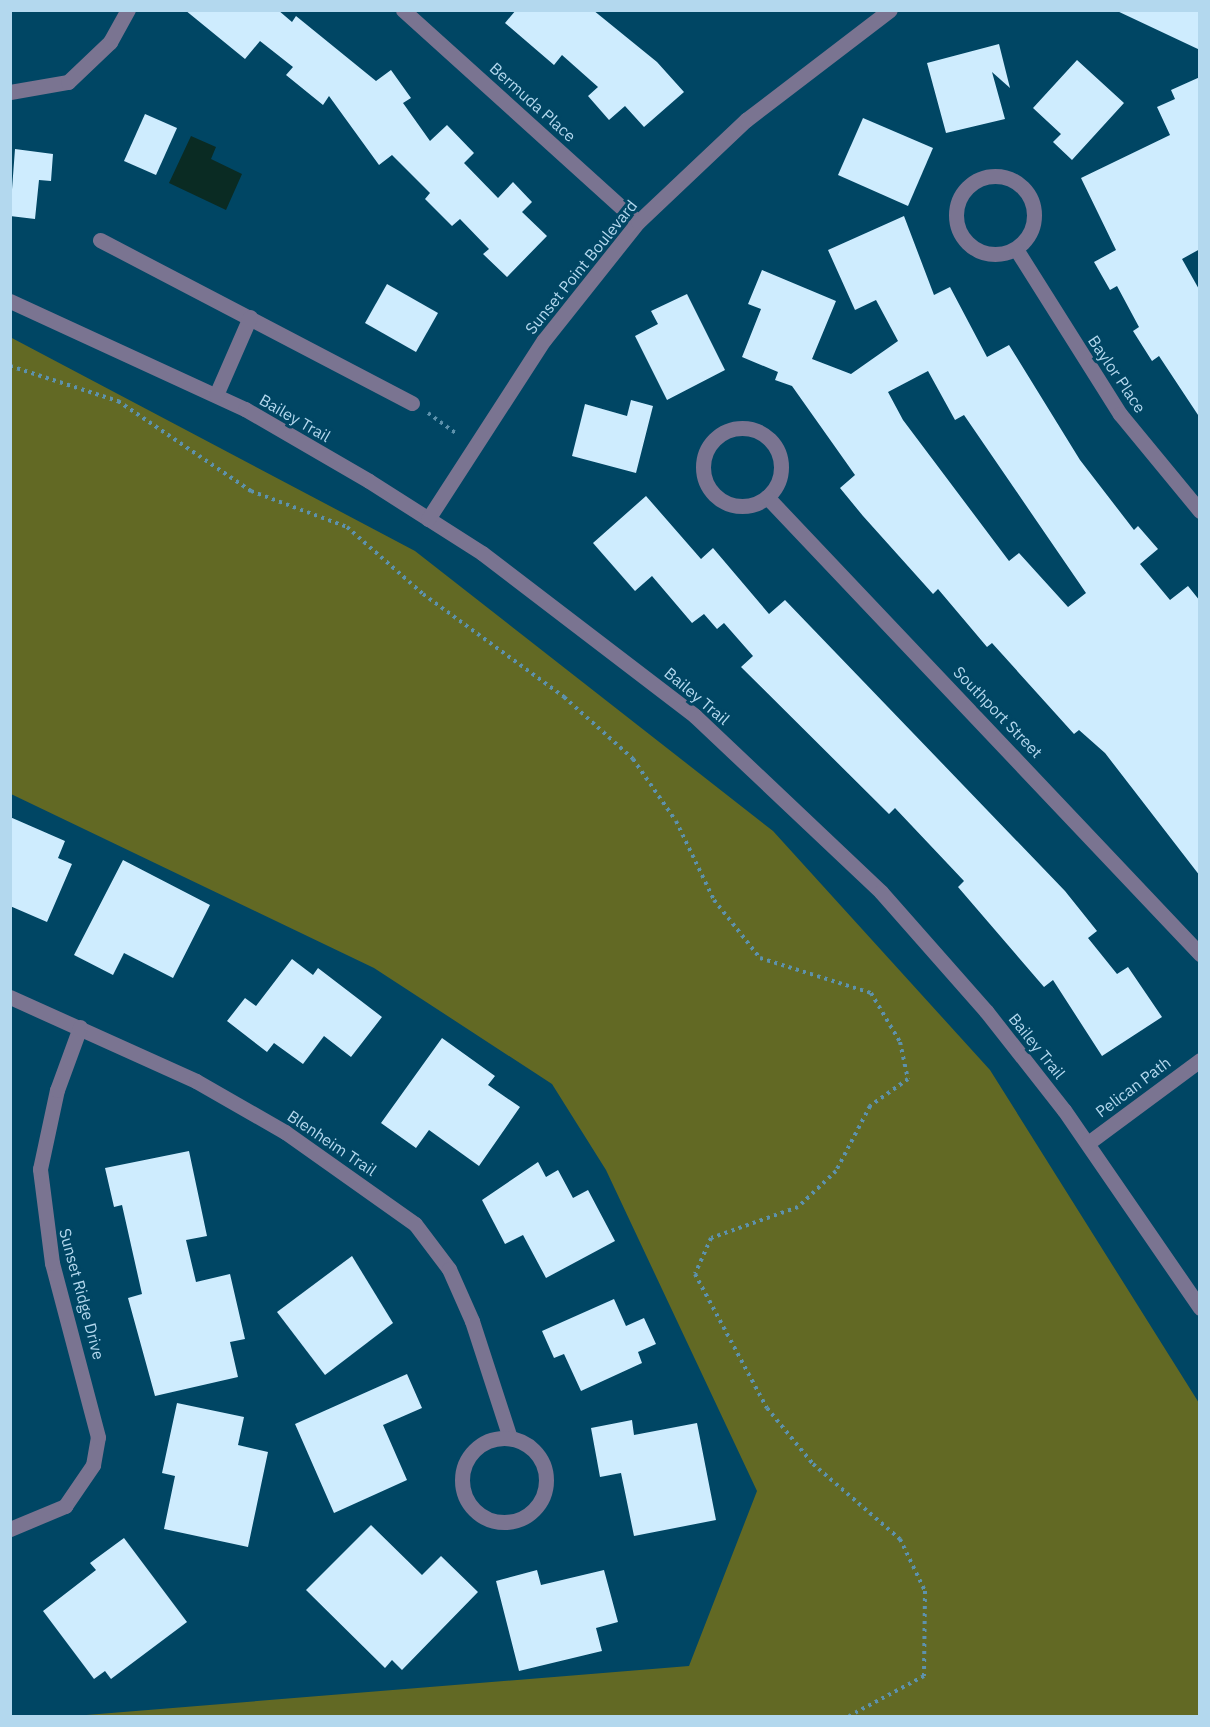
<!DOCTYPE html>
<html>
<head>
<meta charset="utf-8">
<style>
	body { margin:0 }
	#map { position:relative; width:1210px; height:1727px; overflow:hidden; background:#004664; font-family:"IBM Plex Sans",sans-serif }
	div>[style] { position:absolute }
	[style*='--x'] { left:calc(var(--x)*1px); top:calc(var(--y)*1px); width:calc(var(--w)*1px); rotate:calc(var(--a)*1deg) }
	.green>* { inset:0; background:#626924 }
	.water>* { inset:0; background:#0a2b23 }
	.building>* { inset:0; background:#ceecfe }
	.path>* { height:4px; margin-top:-2px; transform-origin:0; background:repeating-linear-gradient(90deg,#5d92ac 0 3px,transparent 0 7.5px) }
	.minor>* { height:15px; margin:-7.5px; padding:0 7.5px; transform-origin:7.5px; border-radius:7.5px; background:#7a7491 }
	.minor>.ring { margin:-7.5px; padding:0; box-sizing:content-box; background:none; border:15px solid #7a7491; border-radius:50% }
	span { translate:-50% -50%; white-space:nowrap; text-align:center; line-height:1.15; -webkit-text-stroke:6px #004664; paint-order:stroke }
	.street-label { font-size:16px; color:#b3d8ee }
	.frame { position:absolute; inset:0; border:12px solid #b3d8ee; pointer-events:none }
</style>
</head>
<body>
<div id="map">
	<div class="green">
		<i style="clip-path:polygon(10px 337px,415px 551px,773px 831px,990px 1070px,1199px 1403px,1199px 1716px,74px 1716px,689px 1666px,757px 1491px,606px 1170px,552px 1084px,374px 968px,11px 794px)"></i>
	</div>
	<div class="water">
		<i style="clip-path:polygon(191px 136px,216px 147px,211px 159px,242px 174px,226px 210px,169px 183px)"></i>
	</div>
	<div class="building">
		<i style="clip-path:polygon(185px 10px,278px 10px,292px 22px,296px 16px,376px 81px,391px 70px,411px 98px,403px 103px,430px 141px,447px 125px,474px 153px,464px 163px,498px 198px,513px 182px,532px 202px,522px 212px,547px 236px,507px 277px,483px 254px,489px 249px,460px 219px,452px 226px,425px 199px,430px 193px,392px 155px,379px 165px,329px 96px,323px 105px,286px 75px,293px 67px,260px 41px,245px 59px)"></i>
		<i style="clip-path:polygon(516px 10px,593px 10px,657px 62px,684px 92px,644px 127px,625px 106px,609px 120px,588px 96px,598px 87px,562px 55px,554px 65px,505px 23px)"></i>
		<i style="clip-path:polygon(1115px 10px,1200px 10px,1200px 50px)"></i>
		<i style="clip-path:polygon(999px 44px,1010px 88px,992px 72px,1005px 119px,946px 133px,927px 63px)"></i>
		<i style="clip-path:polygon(1077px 60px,1124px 103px,1072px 160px,1053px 142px,1061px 134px,1033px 108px)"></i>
		<i style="clip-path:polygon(1200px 77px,1200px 249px,1182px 259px,1200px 291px,1200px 418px,1159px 356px,1152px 361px,1133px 331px,1139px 327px,1117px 286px,1110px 290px,1094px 262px,1116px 250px,1081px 178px,1170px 135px,1157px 107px,1175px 99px,1171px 90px)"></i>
		<i style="clip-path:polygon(145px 114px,177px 128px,156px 175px,124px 161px)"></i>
		<i style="clip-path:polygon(863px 118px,933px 148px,908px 206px,838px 175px)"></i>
		<i style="clip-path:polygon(15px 149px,53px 154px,51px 181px,39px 180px,35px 219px,10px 216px)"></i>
		<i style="clip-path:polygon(evenodd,904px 216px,934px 295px,950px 287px,987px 357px,1009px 345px,1080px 460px,1134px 530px,1138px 526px,1158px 549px,1140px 564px,1170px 600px,1188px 586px,1200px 601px,1200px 876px,1105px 753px,1079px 730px,1074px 734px,992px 643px,987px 647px,938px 589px,933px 594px,863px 516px,840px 488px,855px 475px,792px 386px,775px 380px,778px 372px,742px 357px,761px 309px,748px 304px,762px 270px,836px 301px,812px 359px,851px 374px,898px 341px,876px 300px,855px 310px,828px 250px,904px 216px,928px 371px,955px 420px,964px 415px,1086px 593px,1068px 607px,1019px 553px,1009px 561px,903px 420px,888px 392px,928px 371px)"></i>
		<i style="clip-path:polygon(387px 284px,438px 313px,416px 352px,365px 323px)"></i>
		<i style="clip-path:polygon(687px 294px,725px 370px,667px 400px,635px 336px,658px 324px,651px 311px)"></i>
		<i style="clip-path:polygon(631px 400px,653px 406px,636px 473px,572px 456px,585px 404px,627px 416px)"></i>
		<i style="clip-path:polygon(646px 496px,701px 559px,713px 548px,769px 614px,785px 600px,1065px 891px,1097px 931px,1088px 938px,1117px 974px,1128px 967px,1162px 1017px,1102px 1056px,1053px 980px,1044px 987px,958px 887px,964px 881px,895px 808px,889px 814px,741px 667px,753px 656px,724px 623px,717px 629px,704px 614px,692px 623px,652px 576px,635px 591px,593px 543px)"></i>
		<i style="clip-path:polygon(10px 817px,65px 841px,58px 858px,72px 864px,47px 922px,10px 906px)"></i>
		<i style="clip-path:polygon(123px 860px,210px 905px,173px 978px,124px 953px,113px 975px,74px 955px)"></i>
		<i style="clip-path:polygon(292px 959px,313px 975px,318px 968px,382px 1017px,351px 1057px,324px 1036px,303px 1064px,274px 1043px,267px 1052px,227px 1021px,245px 998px,256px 1006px)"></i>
		<i style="clip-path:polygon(442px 1038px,495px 1076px,488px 1085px,520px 1107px,479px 1166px,429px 1130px,416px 1148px,381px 1123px)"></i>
		<i style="clip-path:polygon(189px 1151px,207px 1236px,186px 1240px,196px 1282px,230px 1274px,245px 1339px,230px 1342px,238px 1377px,155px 1396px,128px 1298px,142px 1294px,122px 1205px,114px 1207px,105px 1168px)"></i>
		<i style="clip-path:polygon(538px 1162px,546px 1177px,558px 1170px,573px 1198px,588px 1190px,615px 1241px,546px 1278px,523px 1235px,505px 1244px,482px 1200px)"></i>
		<i style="clip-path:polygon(352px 1256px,393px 1323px,325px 1375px,277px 1312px)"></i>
		<i style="clip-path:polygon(614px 1299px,626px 1326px,644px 1318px,656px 1344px,638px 1352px,642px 1363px,581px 1391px,564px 1354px,554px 1358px,542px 1331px)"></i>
		<i style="clip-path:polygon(407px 1374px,422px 1408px,383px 1425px,407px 1480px,334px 1513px,295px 1424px)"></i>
		<i style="clip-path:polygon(177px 1403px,244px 1417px,238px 1445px,268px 1452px,248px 1547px,164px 1529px,175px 1476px,162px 1473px)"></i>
		<i style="clip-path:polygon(632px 1420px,634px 1435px,697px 1423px,716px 1520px,634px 1536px,621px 1473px,600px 1477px,591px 1428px)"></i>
		<i style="clip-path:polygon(371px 1525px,422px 1575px,441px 1556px,478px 1592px,402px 1670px,392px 1660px,385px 1668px,306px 1590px)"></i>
		<i style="clip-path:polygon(124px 1538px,187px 1622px,111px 1679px,105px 1671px,94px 1679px,43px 1611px,96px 1570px,90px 1563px)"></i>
		<i style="clip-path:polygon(537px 1570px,541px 1585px,604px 1570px,618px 1622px,596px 1628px,602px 1651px,519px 1671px,496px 1581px)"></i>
	</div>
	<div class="path">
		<i style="--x:10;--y:366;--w:114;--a:18"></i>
		<i style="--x:118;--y:401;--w:161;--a:34.1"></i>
		<i style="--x:251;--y:491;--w:103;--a:20.6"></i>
		<i style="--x:347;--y:527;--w:101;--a:41.4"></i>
		<i style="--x:423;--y:594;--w:175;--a:36.1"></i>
		<i style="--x:564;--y:697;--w:93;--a:41.9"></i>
		<i style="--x:633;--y:759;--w:75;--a:55.3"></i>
		<i style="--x:676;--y:821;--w:88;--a:64.3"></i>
		<i style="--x:714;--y:900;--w:74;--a:51.6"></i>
		<i style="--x:760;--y:958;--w:116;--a:17.5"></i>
		<i style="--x:871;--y:993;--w:57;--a:59.4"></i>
		<i style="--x:900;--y:1042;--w:38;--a:78"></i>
		<i style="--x:908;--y:1079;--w:47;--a:144.6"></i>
		<i style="--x:870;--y:1106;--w:73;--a:117.6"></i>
		<i style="--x:836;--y:1171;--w:52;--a:136.5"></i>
		<i style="--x:798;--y:1207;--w:92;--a:160.4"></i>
		<i style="--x:711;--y:1238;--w:39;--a:114"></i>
		<i style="--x:695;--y:1274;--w:152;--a:61.8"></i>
		<i style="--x:767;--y:1408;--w:72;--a:50.6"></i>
		<i style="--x:813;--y:1464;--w:115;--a:40.8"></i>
		<i style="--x:900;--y:1539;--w:58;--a:64.3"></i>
		<i style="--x:925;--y:1591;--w:85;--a:90.7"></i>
		<i style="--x:924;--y:1676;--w:85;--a:151.9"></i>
		<i style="--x:428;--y:413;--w:37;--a:36"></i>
	</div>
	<div class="minor">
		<i style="--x:403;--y:10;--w:316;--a:42.1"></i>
		<i style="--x:10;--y:92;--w:59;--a:-9.8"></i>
		<i style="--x:68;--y:82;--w:58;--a:-43.6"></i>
		<i style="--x:110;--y:42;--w:37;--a:-61"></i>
		<i class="ring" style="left:956px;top:176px;width:63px;height:63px"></i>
		<i style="--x:100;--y:240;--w:352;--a:27.6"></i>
		<i style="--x:1016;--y:249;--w:195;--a:57.8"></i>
		<i style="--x:1120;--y:414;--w:126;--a:50.5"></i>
		<i style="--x:10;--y:301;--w:259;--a:24.7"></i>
		<i style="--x:245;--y:409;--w:143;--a:30.1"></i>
		<i style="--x:369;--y:481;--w:134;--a:32.5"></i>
		<i style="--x:482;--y:553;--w:268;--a:37.4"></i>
		<i style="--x:695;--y:716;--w:256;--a:43.4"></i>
		<i style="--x:881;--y:892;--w:159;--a:48.6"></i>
		<i style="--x:986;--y:1011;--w:126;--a:51.8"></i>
		<i style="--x:1064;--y:1110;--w:240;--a:55.5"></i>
		<i style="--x:216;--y:395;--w:85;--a:-66.4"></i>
		<i class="ring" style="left:703px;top:428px;width:63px;height:63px"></i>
		<i style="--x:767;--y:497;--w:630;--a:46.54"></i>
		<i style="--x:428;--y:519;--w:213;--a:-57.1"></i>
		<i style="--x:544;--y:340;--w:151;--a:-51.5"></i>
		<i style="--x:638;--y:222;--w:149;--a:-43.4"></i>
		<i style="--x:746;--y:120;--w:181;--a:-37.4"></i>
		<i style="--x:10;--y:997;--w:204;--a:24.3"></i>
		<i style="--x:196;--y:1081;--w:103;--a:29.8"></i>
		<i style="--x:285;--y:1132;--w:159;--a:35.3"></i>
		<i style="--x:415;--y:1224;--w:56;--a:52.9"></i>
		<i style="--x:449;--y:1269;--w:57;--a:66.1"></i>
		<i style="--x:472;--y:1321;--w:123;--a:72"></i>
		<i style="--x:1088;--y:1143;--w:139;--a:-36.5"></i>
		<i class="ring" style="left:462px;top:1438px;width:69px;height:69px"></i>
		<i style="--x:10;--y:1529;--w:60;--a:-22.7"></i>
		<i style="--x:65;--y:1506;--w:50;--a:-55.7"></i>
		<i style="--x:93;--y:1465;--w:28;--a:-80"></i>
		<i style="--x:98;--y:1437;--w:180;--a:-104.8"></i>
		<i style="--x:52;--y:1263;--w:95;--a:-97.3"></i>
		<i style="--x:40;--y:1169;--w:81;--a:-77.9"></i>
		<i style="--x:57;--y:1090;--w:67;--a:-69.9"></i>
	</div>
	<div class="street-label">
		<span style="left:533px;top:102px;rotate:42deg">Bermuda Place</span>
		<span style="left:581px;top:267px;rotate:-51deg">Sunset Point Boulevard</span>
		<span style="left:1117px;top:374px;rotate:56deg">Baylor Place</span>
		<span style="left:295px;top:418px;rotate:30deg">Bailey Trail</span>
		<span style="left:697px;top:696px;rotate:40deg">Bailey Trail</span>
		<span style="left:998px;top:712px;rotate:46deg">Southport Street</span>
		<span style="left:1037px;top:1046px;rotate:51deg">Bailey Trail</span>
		<span style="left:1133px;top:1087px;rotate:-37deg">Pelican Path</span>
		<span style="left:332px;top:1143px;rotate:34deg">Blenheim Trail</span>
		<span style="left:82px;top:1294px;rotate:75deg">Sunset Ridge Drive</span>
	</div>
	<div class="frame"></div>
</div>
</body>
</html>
